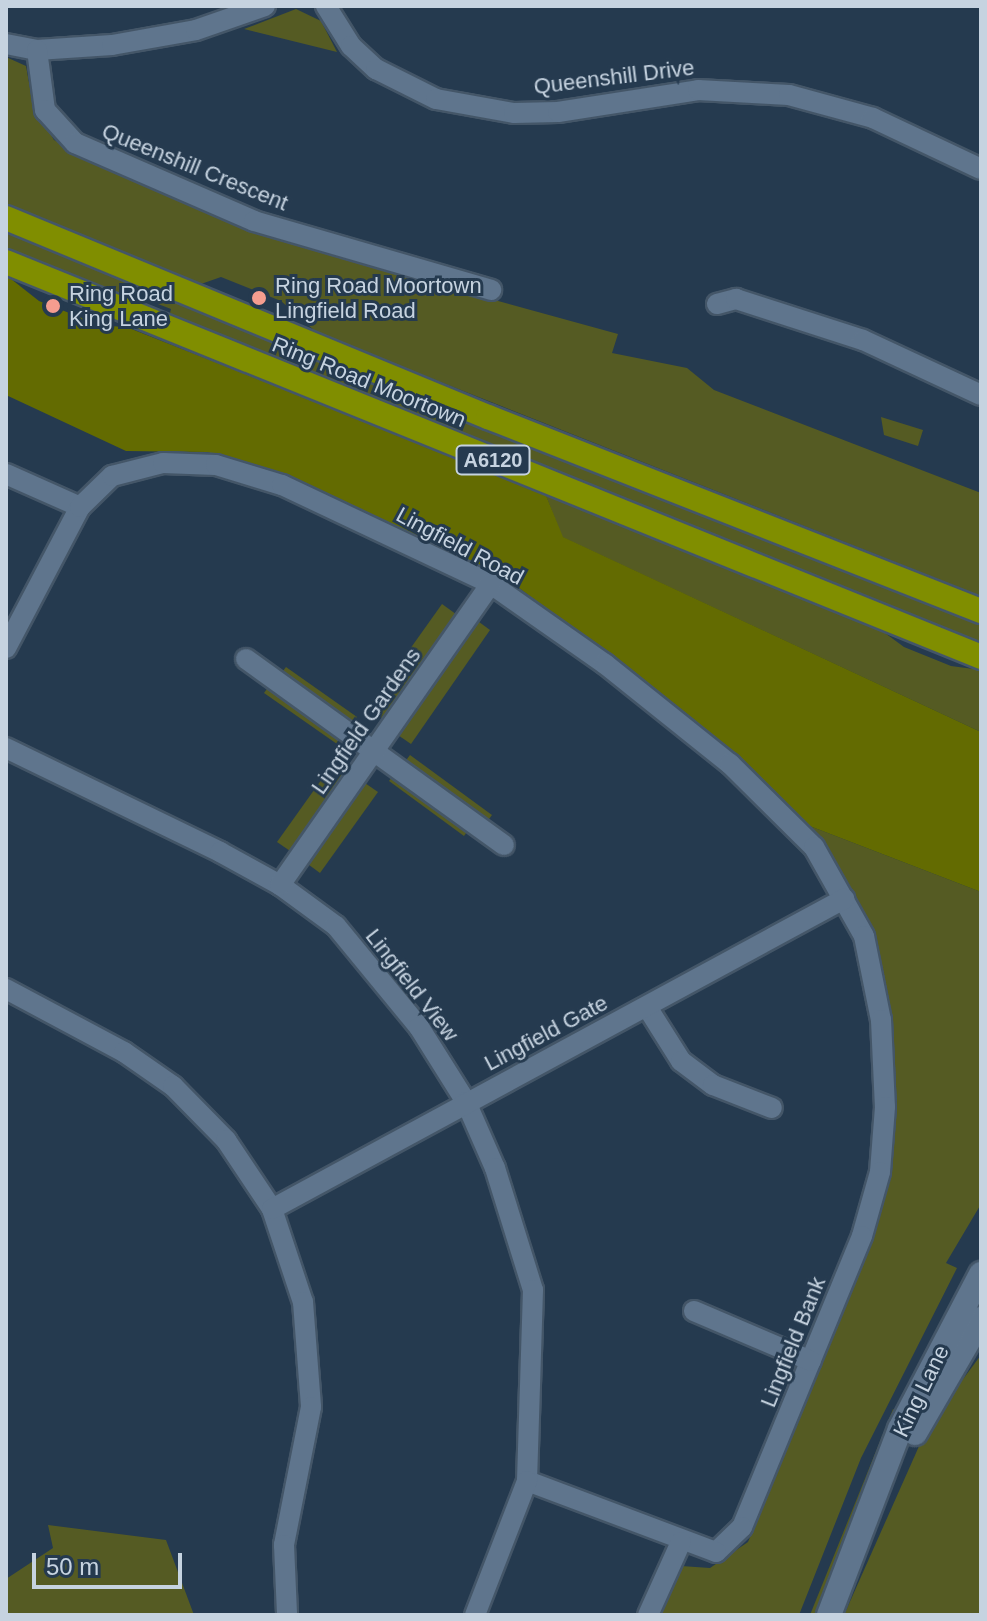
<!DOCTYPE html>
<html>
<head>
<meta charset="utf-8">
<style>
	body { margin:0 }
	#map { position:relative; width:987px; height:1621px; overflow:hidden; background:#253a4f; font-family:Helvetica,sans-serif }
	div>[style] { position:absolute }
	[style*='--x'] { left:calc(var(--x)*1px); top:calc(var(--y)*1px); width:calc(var(--w)*1px); rotate:calc(var(--a)*1deg) }
	.green>* { inset:0; background:#555b23 }
	.forest>* { inset:0; background:#636b01 }
	.roads { filter:drop-shadow(2px 0 #445668) drop-shadow(-2px 0 #445668) drop-shadow(0 2px #445668) drop-shadow(0 -2px #445668) }
	.street>* { height:20px; margin:-10px; padding:0 10px; transform-origin:10px; border-radius:10px; background:#5f758d }
	.secondary>* { height:24px; margin:-12px; padding:0 12px; transform-origin:12px; border-radius:12px; background:#5f758d }
	.highway>* { height:24px; margin:-12px; padding:0 12px; transform-origin:12px; border-radius:12px; background:#808e00 }
	.dots>* { width:22px; height:22px; translate:-50% -50%; box-sizing:border-box; border:4px solid #253a4f; border-radius:50% }
	span { translate:-50% -50%; white-space:nowrap; text-align:center; line-height:1.15; -webkit-text-stroke:6px #253a4f; paint-order:stroke }
	.shield-label span { padding:2px 6px; background:#253a4f; border:2px solid; border-radius:6px; -webkit-text-stroke-width:0 }
	.shield-label { font-size:20px; color:#c6d3e0; font-weight:700 }
	.street-label { font-size:22px; color:#c6d3e0 }
	.poi-label { font-size:22px; color:#c6d3e0 }
	.left { translate:0 -50%; text-align:left }
	.frame { position:absolute; inset:0; border:8px solid #c6d3e0; pointer-events:none }
	.scale { position:absolute; left:32px; top:1553px; width:150px; height:36px; box-sizing:border-box; border:4px solid #c6d3e0; border-top:0; padding-left:10px; font-size:24px; line-height:28px; white-space:nowrap; color:#c6d3e0; -webkit-text-stroke:6px #253a4f; paint-order:stroke }
</style>
</head>
<body>
<div id="map">
	<div class="green">
		<i style="clip-path:polygon(296px 9px,321px 21px,337px 52px,244px 29px)"></i>
		<i style="clip-path:polygon(6px 57px,26px 66px,33px 105px,54px 140px,125px 177px,323px 253px,618px 334px,612px 353px,687px 368px,714px 390px,981px 493px,981px 596px,317px 333px,281px 301px,221px 277px,201px 284px,6px 205px)"></i>
		<i style="clip-path:polygon(6px 230px,144px 289px,138px 305px,6px 250px)"></i>
		<i style="clip-path:polygon(160px 295px,648px 494px,981px 621px,981px 642px,169px 317px,171px 309px,158px 304px)"></i>
		<i style="clip-path:polygon(881px 417px,923px 430px,918px 446px,884px 435px)"></i>
		<i style="clip-path:polygon(545px 493px,874px 625px,904px 647px,951px 666px,981px 670px,981px 732px,562px 537px)"></i>
		<i style="clip-path:polygon(442px 604px,460px 617px,386px 721px,368px 708px)"></i>
		<i style="clip-path:polygon(475px 619px,490px 630px,411px 744px,395px 733px)"></i>
		<i style="clip-path:polygon(286px 667px,357px 717px,351px 725px,280px 675px)"></i>
		<i style="clip-path:polygon(269px 686px,342px 737px,337px 744px,264px 693px)"></i>
		<i style="clip-path:polygon(410px 755px,492px 815px,486px 823px,404px 763px)"></i>
		<i style="clip-path:polygon(334px 762px,350px 773px,293px 853px,277px 842px)"></i>
		<i style="clip-path:polygon(394px 774px,469px 829px,464px 836px,389px 781px)"></i>
		<i style="clip-path:polygon(362px 781px,378px 792px,320px 873px,305px 862px)"></i>
		<i style="clip-path:polygon(807px 825px,981px 892px,981px 1204px,946px 1263px,957px 1268px,861px 1458px,799px 1615px,659px 1615px,681px 1566px,710px 1568px,748px 1542px,878px 1223px,895px 1116px,891px 1020px,876px 940px)"></i>
		<i style="clip-path:polygon(981px 1355px,981px 1615px,844px 1615px,928px 1426px)"></i>
		<i style="clip-path:polygon(893px 1409px,897px 1412px,815px 1615px,810px 1615px)"></i>
		<i style="clip-path:polygon(48px 1525px,166px 1540px,194px 1615px,6px 1615px,6px 1579px,53px 1548px)"></i>
	</div>
	<div class="forest">
		<i style="clip-path:polygon(6px 275px,39px 301px,97px 324px,129px 328px,545px 493px,563px 537px,981px 732px,981px 892px,807px 825px,738px 756px,502px 575px,283px 475px,207px 452px,126px 451px,6px 395px)"></i>
	</div>
	<div class="roads">
		<div class="street">
			<i style="--x:326;--y:6;--w:47;--a:58"></i>
			<i style="--x:351;--y:46;--w:34;--a:43"></i>
			<i style="--x:376;--y:69;--w:67;--a:26.6"></i>
			<i style="--x:436;--y:99;--w:79;--a:10.2"></i>
			<i style="--x:514;--y:113;--w:44;--a:-1.3"></i>
			<i style="--x:558;--y:112;--w:142;--a:-8.9"></i>
			<i style="--x:698;--y:90;--w:91;--a:3.1"></i>
			<i style="--x:789;--y:95;--w:87;--a:15.3"></i>
			<i style="--x:873;--y:118;--w:119;--a:25.3"></i>
			<i style="--x:6;--y:44;--w:32;--a:11"></i>
			<i style="--x:37;--y:50;--w:75;--a:-3.8"></i>
			<i style="--x:112;--y:45;--w:85;--a:-10.1"></i>
			<i style="--x:196;--y:30;--w:73;--a:-19.2"></i>
			<i style="--x:37;--y:50;--w:61;--a:82.4"></i>
			<i style="--x:45;--y:110;--w:45;--a:47.7"></i>
			<i style="--x:75;--y:143;--w:195;--a:23.5"></i>
			<i style="--x:254;--y:221;--w:247;--a:16.2"></i>
			<i style="--x:717;--y:304;--w:20;--a:-15"></i>
			<i style="--x:736;--y:299;--w:133;--a:17.9"></i>
			<i style="--x:863;--y:340;--w:130;--a:25"></i>
			<i style="--x:6;--y:474;--w:81;--a:24"></i>
			<i style="--x:6;--y:648;--w:159;--a:-62.3"></i>
			<i style="--x:80;--y:507;--w:45;--a:-44.1"></i>
			<i style="--x:112;--y:476;--w:53;--a:-14.3"></i>
			<i style="--x:163;--y:463;--w:53;--a:2.2"></i>
			<i style="--x:216;--y:465;--w:69;--a:16.9"></i>
			<i style="--x:282;--y:485;--w:231;--a:25.3"></i>
			<i style="--x:491;--y:584;--w:139;--a:35.1"></i>
			<i style="--x:605;--y:664;--w:160;--a:38.7"></i>
			<i style="--x:730;--y:764;--w:118;--a:44.7"></i>
			<i style="--x:814;--y:847;--w:102;--a:60.7"></i>
			<i style="--x:864;--y:936;--w:86;--a:78.6"></i>
			<i style="--x:881;--y:1020;--w:87;--a:87.4"></i>
			<i style="--x:885;--y:1107;--w:65;--a:94.4"></i>
			<i style="--x:880;--y:1172;--w:66;--a:105.7"></i>
			<i style="--x:862;--y:1236;--w:315;--a:112.4"></i>
			<i style="--x:742;--y:1527;--w:36;--a:136"></i>
			<i style="--x:716;--y:1552;--w:202;--a:-159.4"></i>
			<i style="--x:246;--y:659;--w:318;--a:35.8"></i>
			<i style="--x:6;--y:748;--w:238;--a:25.9"></i>
			<i style="--x:220;--y:852;--w:68;--a:28.8"></i>
			<i style="--x:280;--y:885;--w:69;--a:36.2"></i>
			<i style="--x:336;--y:926;--w:131;--a:50.6"></i>
			<i style="--x:419;--y:1027;--w:89;--a:57.9"></i>
			<i style="--x:466;--y:1102;--w:72;--a:66.3"></i>
			<i style="--x:495;--y:1168;--w:128;--a:72.7"></i>
			<i style="--x:533;--y:1290;--w:191;--a:91.8"></i>
			<i style="--x:527;--y:1481;--w:144;--a:111.2"></i>
			<i style="--x:280;--y:885;--w:368;--a:-55"></i>
			<i style="--x:6;--y:989;--w:134;--a:28.1"></i>
			<i style="--x:124;--y:1052;--w:60;--a:34.8"></i>
			<i style="--x:173;--y:1086;--w:76;--a:45.5"></i>
			<i style="--x:226;--y:1140;--w:83;--a:56.3"></i>
			<i style="--x:272;--y:1209;--w:98;--a:71.6"></i>
			<i style="--x:303;--y:1302;--w:105;--a:85.6"></i>
			<i style="--x:311;--y:1407;--w:141;--a:101.1"></i>
			<i style="--x:284;--y:1545;--w:70;--a:87.5"></i>
			<i style="--x:647;--y:1007;--w:64;--a:57.8"></i>
			<i style="--x:681;--y:1061;--w:40;--a:37"></i>
			<i style="--x:713;--y:1085;--w:63;--a:21.3"></i>
			<i style="--x:272;--y:1209;--w:651;--a:-28.46"></i>
			<i style="--x:694;--y:1311;--w:127;--a:23.1"></i>
			<i style="--x:648;--y:1615;--w:80;--a:-65.7"></i>
		</div>
		<div class="secondary">
			<i style="--x:915;--y:1433;--w:132;--a:-59.9"></i>
			<i style="--x:829;--y:1615;--w:199;--a:-69.1"></i>
			<i style="--x:900;--y:1429;--w:175;--a:-62.4"></i>
		</div>
		<div class="highway">
			<i style="--x:6;--y:218;--w:521;--a:22.43"></i>
			<i style="--x:488;--y:417;--w:530;--a:21.48"></i>
			<i style="--x:6;--y:262;--w:1052;--a:22.05"></i>
		</div>
	</div>
	<div class="dots">
		<i style="left:259px;top:298px;background:#f59d8f"></i>
		<i style="left:53px;top:306px;background:#f59d8f"></i>
	</div>
	<div class="shield-label">
		<span style="left:493px;top:460px">A6120</span>
	</div>
	<div class="street-label">
		<span style="left:614px;top:77px;rotate:-7deg">Queenshill Drive</span>
		<span style="left:195px;top:167px;rotate:22deg">Queenshill Crescent</span>
		<span style="left:369px;top:382px;rotate:22deg">Ring Road Moortown</span>
		<span style="left:460px;top:546px;rotate:28deg">Lingfield Road</span>
		<span style="left:366px;top:721px;rotate:-55deg">Lingfield Gardens</span>
		<span style="left:412px;top:985px;rotate:52deg">Lingfield View</span>
		<span style="left:546px;top:1033px;rotate:-28deg">Lingfield Gate</span>
		<span style="left:793px;top:1342px;rotate:-68deg">Lingfield Bank</span>
		<span style="left:921px;top:1391px;rotate:-64deg">King Lane</span>
	</div>
	<div class="poi-label">
		<span class="left" style="left:275px;top:298px">Ring Road Moortown<br>Lingfield Road</span>
		<span class="left" style="left:69px;top:306px">Ring Road<br>King Lane</span>
	</div>
	<div class="frame"></div>
	<div class="scale">50 m</div>
</div>
</body>
</html>
